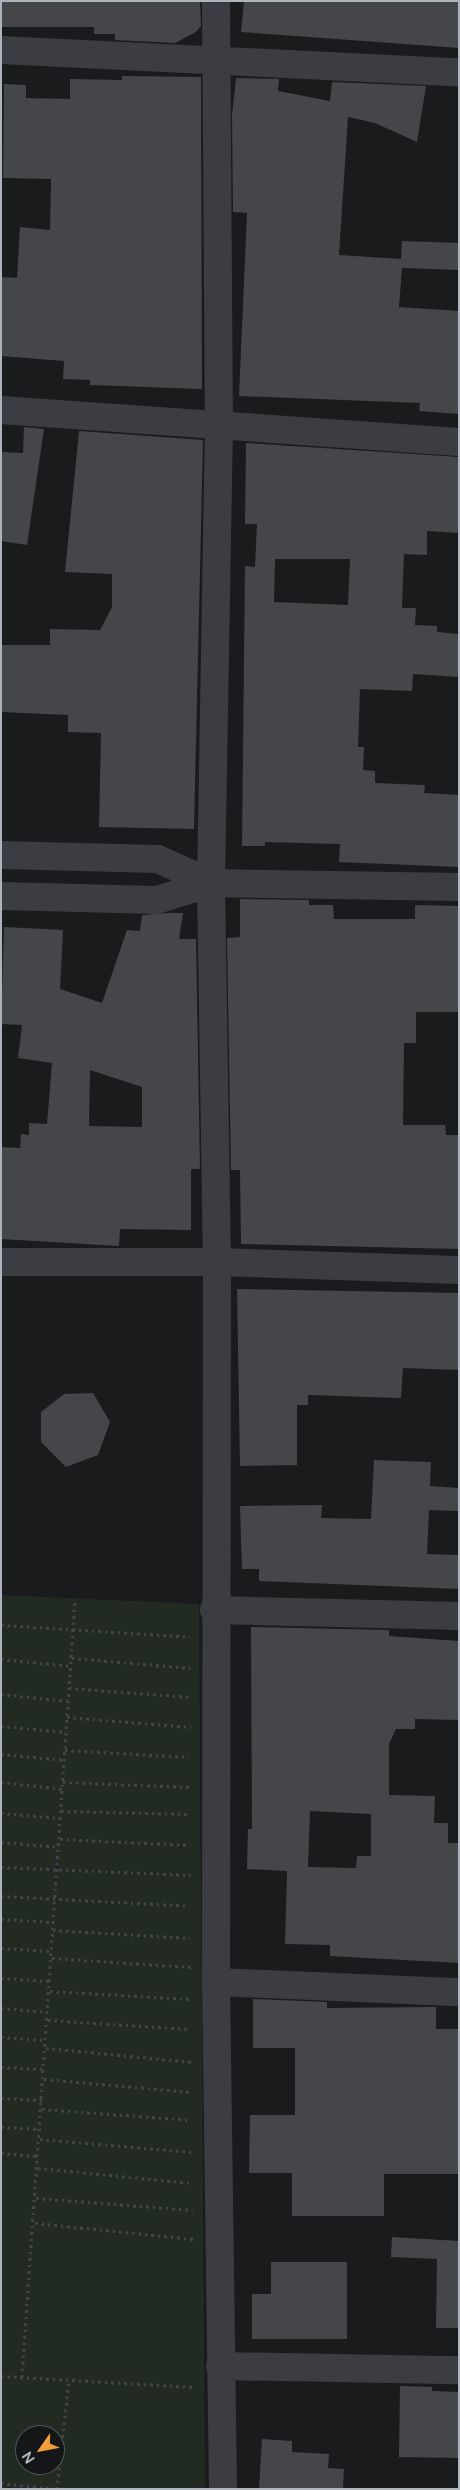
<!DOCTYPE html>
<html>
<head>
<meta charset="utf-8">
<style>
	body { margin:0 }
	#map { position:relative; width:460px; height:2490px; overflow:hidden; background:#1a1b1d; font-family:"Public Sans",sans-serif }
	div>[style] { position:absolute }
	[style*='--x'] { left:calc(var(--x)*1px); top:calc(var(--y)*1px); width:calc(var(--w)*1px); rotate:calc(var(--a)*1deg) }
	.green>* { inset:0; background:#222b22 }
	.building>* { inset:0; background:#45464a }
	.path>* { height:3px; margin-top:-1.5px; transform-origin:0; background:repeating-linear-gradient(90deg,#414549 0 2.5px,transparent 0 6.5px) }
	.minor>* { height:28px; margin:-14px; padding:0 14px; transform-origin:14px; border-radius:14px; background:#3b3d42 }
	span { translate:-50% -50%; white-space:nowrap; text-align:center; line-height:1.15; -webkit-text-stroke:5px #151618; paint-order:stroke }
	.frame { position:absolute; inset:0; border:2px solid #adb4bc; pointer-events:none }
	.north { position:absolute; left:15px; top:2425px; width:50px; height:50px; box-sizing:border-box; background:#151618; border:1px solid #52555a; border-radius:50%; rotate:237deg; font-size:14px; font-weight:700; line-height:20px; text-align:center; color:#adb4bc }
	.north::after { content:''; display:block; margin:auto; width:18px; height:22px; background:#f39e3d; clip-path:polygon(50% 0,100% 100%,50% 72%,0 100%) }
</style>
</head>
<body>
<div id="map">
	<div class="green">
		<i style="clip-path:polygon(evenodd,1px 1595px,199px 1604px,205px 2489px,1px 2489px,1px 1595px,25px 2435px,55px 2435px,55px 2465px,25px 2465px,25px 2435px)"></i>
	</div>
	<div class="building">
		<i style="clip-path:polygon(1px 1px,200px 1px,201px 26px,196px 32px,175px 43px,115px 40px,115px 34px,94px 34px,94px 27px,1px 27px)"></i>
		<i style="clip-path:polygon(244px 1px,459px 1px,459px 48px,241px 32px)"></i>
		<i style="clip-path:polygon(122px 76px,201px 77px,202px 389px,90px 385px,90px 380px,63px 379px,64px 361px,1px 356px,1px 277px,17px 278px,20px 227px,50px 230px,51px 179px,3px 178px,4px 84px,26px 85px,26px 98px,70px 99px,70px 79px,122px 80px)"></i>
		<i style="clip-path:polygon(236px 78px,279px 79px,278px 91px,330px 101px,332px 82px,426px 86px,417px 142px,375px 123px,348px 117px,339px 255px,401px 259px,402px 241px,459px 243px,459px 270px,402px 268px,399px 307px,459px 311px,459px 414px,419px 411px,420px 403px,239px 396px,247px 213px,233px 212px,232px 115px)"></i>
		<i style="clip-path:polygon(24px 427px,44px 429px,27px 545px,1px 541px,1px 452px,23px 453px)"></i>
		<i style="clip-path:polygon(79px 431px,203px 440px,194px 829px,99px 827px,101px 733px,68px 732px,68px 715px,1px 712px,1px 645px,50px 645px,50px 629px,100px 630px,112px 607px,112px 574px,65px 572px)"></i>
		<i style="clip-path:polygon(evenodd,246px 443px,459px 457px,459px 533px,427px 531px,427px 555px,404px 554px,402px 608px,416px 608px,415px 625px,437px 626px,437px 632px,459px 634px,459px 677px,413px 674px,412px 691px,360px 689px,358px 747px,364px 747px,363px 770px,375px 771px,375px 783px,425px 785px,424px 793px,459px 795px,459px 867px,339px 862px,340px 844px,265px 842px,265px 846px,242px 846px,245px 566px,255px 567px,257px 524px,245px 524px,246px 443px,275px 559px,350px 559px,348px 605px,274px 602px,275px 559px)"></i>
		<i style="clip-path:polygon(240px 899px,309px 900px,309px 905px,333px 905px,334px 919px,415px 919px,415px 905px,459px 906px,459px 1012px,416px 1012px,416px 1043px,404px 1043px,403px 1125px,445px 1125px,446px 1135px,459px 1135px,459px 1249px,241px 1244px,240px 1170px,231px 1170px,227px 938px,240px 937px)"></i>
		<i style="clip-path:polygon(evenodd,169px 913px,183px 913px,179px 939px,196px 939px,200px 1169px,191px 1169px,191px 1230px,120px 1229px,119px 1246px,1px 1239px,1px 1147px,20px 1148px,21px 1134px,29px 1135px,29px 1123px,47px 1124px,52px 1063px,18px 1058px,22px 1025px,1px 1024px,4px 927px,63px 930px,60px 989px,102px 1003px,127px 930px,140px 931px,142px 915px,169px 913px,90px 1070px,142px 1087px,142px 1127px,89px 1126px,90px 1070px)"></i>
		<i style="clip-path:polygon(237px 1289px,459px 1293px,459px 1370px,403px 1368px,401px 1398px,308px 1395px,308px 1405px,297px 1405px,297px 1465px,240px 1466px)"></i>
		<i style="clip-path:polygon(93px 1393px,110px 1422px,98px 1455px,66px 1467px,41px 1442px,41px 1412px,64px 1394px)"></i>
		<i style="clip-path:polygon(374px 1460px,431px 1462px,430px 1486px,459px 1488px,459px 1511px,429px 1510px,427px 1554px,459px 1555px,459px 1589px,259px 1581px,259px 1569px,242px 1569px,240px 1506px,322px 1505px,321px 1518px,371px 1519px)"></i>
		<i style="clip-path:polygon(evenodd,251px 1627px,389px 1630px,389px 1636px,459px 1641px,459px 1720px,415px 1719px,415px 1729px,396px 1729px,389px 1744px,389px 1795px,435px 1796px,434px 1823px,448px 1823px,448px 1843px,459px 1843px,459px 1963px,330px 1956px,330px 1945px,285px 1944px,287px 1871px,247px 1869px,248px 1829px,252px 1829px,251px 1627px,310px 1811px,371px 1814px,371px 1856px,357px 1856px,356px 1868px,308px 1867px,310px 1811px)"></i>
		<i style="clip-path:polygon(253px 1999px,327px 2002px,327px 2008px,436px 2007px,436px 2029px,459px 2029px,459px 2174px,384px 2174px,384px 2216px,292px 2216px,292px 2173px,249px 2173px,250px 2115px,295px 2115px,295px 2048px,253px 2048px)"></i>
		<i style="clip-path:polygon(392px 2237px,459px 2241px,459px 2328px,436px 2328px,437px 2259px,391px 2257px)"></i>
		<i style="clip-path:polygon(271px 2262px,347px 2262px,347px 2339px,252px 2339px,252px 2294px,271px 2294px)"></i>
		<i style="clip-path:polygon(400px 2386px,432px 2387px,432px 2391px,459px 2392px,459px 2458px,399px 2457px)"></i>
		<i style="clip-path:polygon(262px 2439px,292px 2441px,292px 2452px,329px 2454px,328px 2468px,344px 2469px,343px 2489px,259px 2489px)"></i>
	</div>
	<div class="path">
		<i style="--x:1;--y:1625;--w:189;--a:3.6"></i>
		<i style="--x:72;--y:1658;--w:119;--a:4.8"></i>
		<i style="--x:1;--y:1659;--w:70;--a:5.7"></i>
		<i style="--x:69;--y:1688;--w:122;--a:4.2"></i>
		<i style="--x:1;--y:1694;--w:67;--a:6"></i>
		<i style="--x:67;--y:1717;--w:124;--a:4.6"></i>
		<i style="--x:1;--y:1726;--w:65;--a:5.3"></i>
		<i style="--x:65;--y:1750;--w:124;--a:3.2"></i>
		<i style="--x:1;--y:1754;--w:64;--a:5.4"></i>
		<i style="--x:1;--y:1782;--w:62;--a:6.4"></i>
		<i style="--x:63;--y:1782;--w:127;--a:2.3"></i>
		<i style="--x:61;--y:1811;--w:130;--a:1.3"></i>
		<i style="--x:1;--y:1813;--w:60;--a:4.8"></i>
		<i style="--x:60;--y:1839;--w:129;--a:2.7"></i>
		<i style="--x:1;--y:1842;--w:58;--a:4.9"></i>
		<i style="--x:1;--y:1867;--w:190;--a:2.4"></i>
		<i style="--x:1;--y:1896;--w:188;--a:3"></i>
		<i style="--x:1;--y:1919;--w:53;--a:3.2"></i>
		<i style="--x:53;--y:1930;--w:137;--a:3.3"></i>
		<i style="--x:1;--y:1948;--w:51;--a:3.4"></i>
		<i style="--x:52;--y:1958;--w:139;--a:3.7"></i>
		<i style="--x:1;--y:1978;--w:49;--a:3.5"></i>
		<i style="--x:50;--y:1991;--w:139;--a:3.3"></i>
		<i style="--x:1;--y:2008;--w:47;--a:4.9"></i>
		<i style="--x:48;--y:2020;--w:141;--a:3.7"></i>
		<i style="--x:1;--y:2037;--w:45;--a:3.8"></i>
		<i style="--x:46;--y:2048;--w:147;--a:5.5"></i>
		<i style="--x:1;--y:2067;--w:43;--a:2.7"></i>
		<i style="--x:44;--y:2079;--w:147;--a:5.1"></i>
		<i style="--x:1;--y:2098;--w:42;--a:2.7"></i>
		<i style="--x:42;--y:2109;--w:149;--a:4.2"></i>
		<i style="--x:1;--y:2127;--w:40;--a:2.9"></i>
		<i style="--x:40;--y:2139;--w:152;--a:4.9"></i>
		<i style="--x:1;--y:2153;--w:38;--a:5"></i>
		<i style="--x:38;--y:2168;--w:155;--a:5.6"></i>
		<i style="--x:36;--y:2198;--w:157;--a:4.4"></i>
		<i style="--x:35;--y:2223;--w:159;--a:5.8"></i>
		<i style="--x:1;--y:2376;--w:193;--a:3.3"></i>
		<i style="--x:22;--y:2377;--w:780;--a:-86.1"></i>
		<i style="--x:1;--y:2483;--w:56;--a:6.1"></i>
		<i style="--x:57;--y:2489;--w:110;--a:-83.7"></i>
	</div>
	<div class="minor">
		<i style="--x:216;--y:1;--w:423;--a:89.6"></i>
		<i style="--x:219;--y:424;--w:459;--a:91"></i>
		<i style="--x:211;--y:883;--w:379;--a:89.1"></i>
		<i style="--x:217;--y:1262;--w:720;--a:90.08"></i>
		<i style="--x:216;--y:1982;--w:507;--a:89.21"></i>
		<i style="--x:1;--y:50;--w:459;--a:2.8"></i>
		<i style="--x:1;--y:410;--w:459;--a:4"></i>
		<i style="--x:1;--y:855;--w:157;--a:1.5"></i>
		<i style="--x:158;--y:859;--w:58;--a:24.4"></i>
		<i style="--x:1;--y:896;--w:156;--a:1.5"></i>
		<i style="--x:157;--y:900;--w:57;--a:-17.5"></i>
		<i style="--x:211;--y:883;--w:248;--a:0.9"></i>
		<i style="--x:1;--y:1262;--w:216;--a:0"></i>
		<i style="--x:217;--y:1262;--w:242;--a:1.9"></i>
		<i style="--x:214;--y:1610;--w:245;--a:1.4"></i>
		<i style="--x:216;--y:1982;--w:243;--a:2.4"></i>
		<i style="--x:220;--y:2366;--w:239;--a:1"></i>
	</div>
	<div class="frame"></div>
	<div class="north">N</div>
</div>
</body>
</html>
